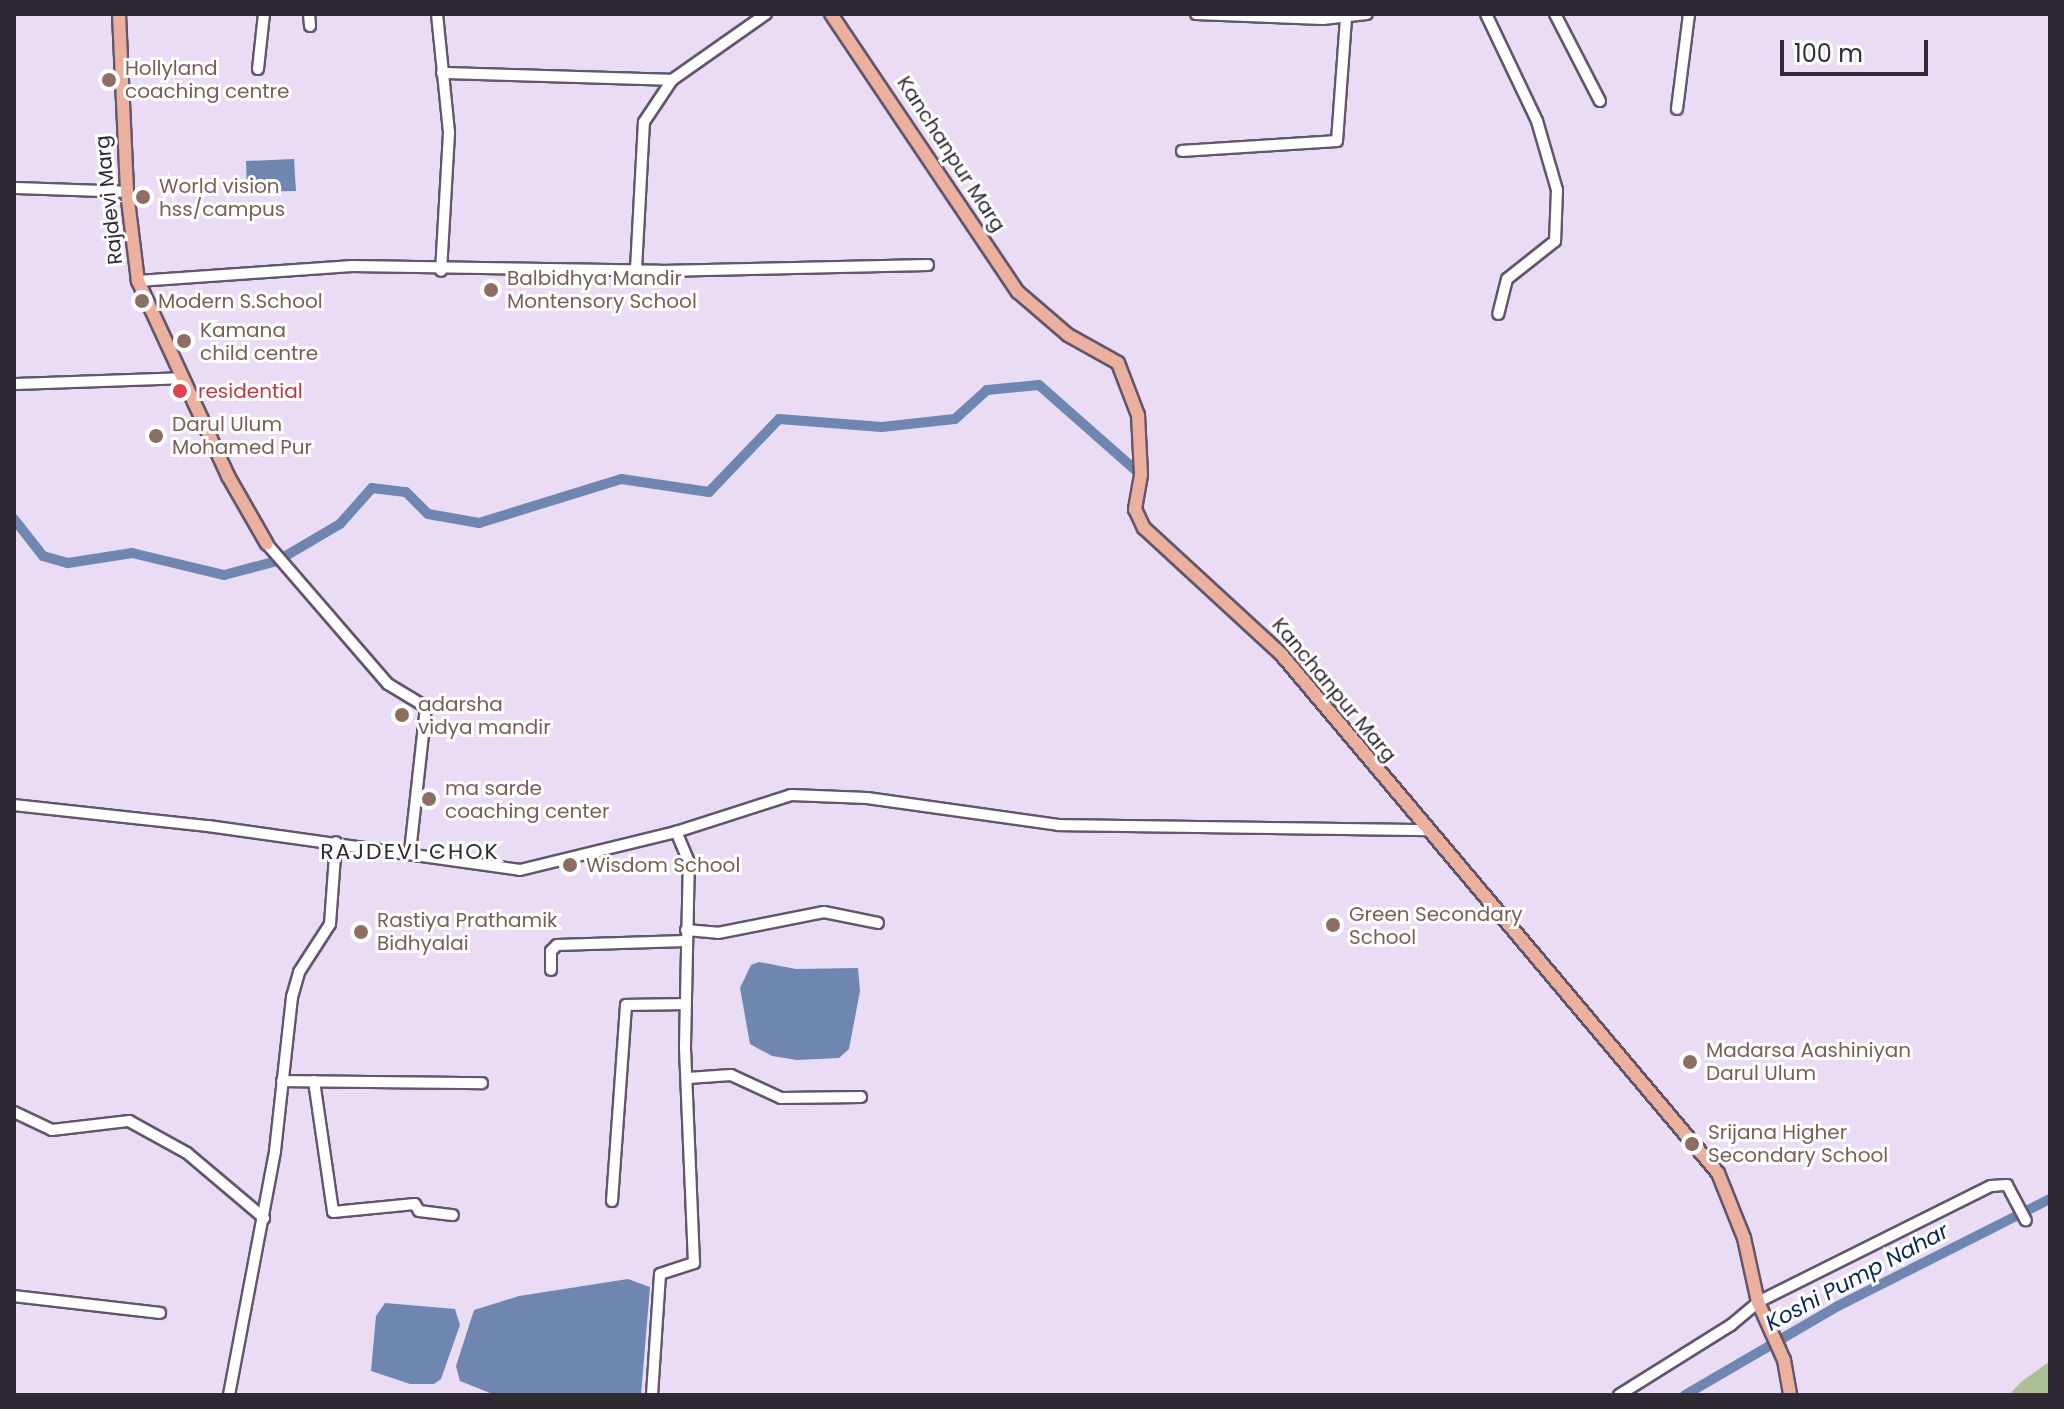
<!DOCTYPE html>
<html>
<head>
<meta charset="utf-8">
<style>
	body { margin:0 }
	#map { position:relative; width:2064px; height:1409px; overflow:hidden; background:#e9dcf4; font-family:Poppins,sans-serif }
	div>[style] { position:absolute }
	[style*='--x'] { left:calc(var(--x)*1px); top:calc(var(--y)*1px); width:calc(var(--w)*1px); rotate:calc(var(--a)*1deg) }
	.green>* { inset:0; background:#adc095 }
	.water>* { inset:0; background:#6f87b0 }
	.canal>* { height:10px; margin:-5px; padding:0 5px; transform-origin:5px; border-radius:5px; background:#6f87b0 }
	.roads { filter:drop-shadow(2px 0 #61566b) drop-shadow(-2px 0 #61566b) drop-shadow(0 2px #61566b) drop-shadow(0 -2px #61566b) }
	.minor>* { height:10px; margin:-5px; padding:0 5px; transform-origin:5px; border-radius:5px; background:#fff }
	.major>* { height:12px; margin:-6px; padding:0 6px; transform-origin:6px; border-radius:6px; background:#ecb09f }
	.dots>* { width:22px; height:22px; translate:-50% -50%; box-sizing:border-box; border:4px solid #fff; border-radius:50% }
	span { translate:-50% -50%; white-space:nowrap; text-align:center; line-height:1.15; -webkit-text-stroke:6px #fff; paint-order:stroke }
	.education-label { font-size:20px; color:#785e54 }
	.left { translate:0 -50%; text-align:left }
	.street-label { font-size:20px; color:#2e2932 }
	.health-label { font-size:20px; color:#be3a42 }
	.neighbourhood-label { font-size:22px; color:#2e2932; letter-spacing:2px }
	.water-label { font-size:22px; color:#0a275a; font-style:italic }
	.frame { position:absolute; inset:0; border:16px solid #2e2932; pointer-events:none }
	.scale { position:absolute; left:1780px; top:40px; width:148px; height:36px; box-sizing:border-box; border:4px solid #2e2932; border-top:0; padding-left:10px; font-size:24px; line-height:28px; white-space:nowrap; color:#2e2932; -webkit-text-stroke:6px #fff; paint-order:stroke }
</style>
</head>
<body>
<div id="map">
	<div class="green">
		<i style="clip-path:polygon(2050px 1361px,2050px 1395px,2009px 1395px,2021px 1382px)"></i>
	</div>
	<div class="water">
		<i style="clip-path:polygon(294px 159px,296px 191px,247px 192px,246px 161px)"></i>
		<i style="clip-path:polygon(759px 962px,796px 969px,858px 968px,860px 991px,849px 1049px,839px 1058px,797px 1060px,772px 1056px,750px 1044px,740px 988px,751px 965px)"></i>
		<i style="clip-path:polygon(628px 1279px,650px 1287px,641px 1395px,495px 1395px,460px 1381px,456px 1366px,474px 1310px,519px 1296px)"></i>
		<i style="clip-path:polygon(385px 1303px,455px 1309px,460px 1325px,441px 1379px,434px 1384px,410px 1384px,371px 1371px,376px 1316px)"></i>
	</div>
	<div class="canal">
		<i style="--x:14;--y:519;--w:47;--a:51.9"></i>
		<i style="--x:43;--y:556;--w:26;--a:16"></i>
		<i style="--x:68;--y:563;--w:65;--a:-8.9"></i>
		<i style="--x:132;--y:553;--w:95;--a:13.4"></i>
		<i style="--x:224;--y:575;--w:55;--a:-14.8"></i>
		<i style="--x:277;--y:561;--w:73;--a:-30.4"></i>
		<i style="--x:340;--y:524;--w:48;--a:-48.4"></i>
		<i style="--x:372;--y:488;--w:34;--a:7"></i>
		<i style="--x:406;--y:492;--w:31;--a:45"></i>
		<i style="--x:428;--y:514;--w:52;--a:10"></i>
		<i style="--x:479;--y:523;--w:149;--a:-17.2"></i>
		<i style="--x:621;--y:479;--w:89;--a:8.4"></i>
		<i style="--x:709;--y:492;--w:101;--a:-46.2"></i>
		<i style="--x:779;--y:419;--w:103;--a:4.4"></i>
		<i style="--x:882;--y:427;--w:73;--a:-6.3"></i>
		<i style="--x:955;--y:419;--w:43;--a:-42.2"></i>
		<i style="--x:987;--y:390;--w:52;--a:-5.5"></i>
		<i style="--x:1039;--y:385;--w:136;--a:41.4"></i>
		<i style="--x:1685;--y:1395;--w:177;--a:-30.2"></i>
		<i style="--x:1838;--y:1306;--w:237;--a:-26.8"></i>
	</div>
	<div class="roads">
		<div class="minor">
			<i style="--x:309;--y:14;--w:12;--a:85"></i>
			<i style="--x:437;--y:14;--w:120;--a:84.2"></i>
			<i style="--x:449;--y:133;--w:138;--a:93.3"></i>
			<i style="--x:1196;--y:14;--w:127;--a:2.3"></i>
			<i style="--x:1323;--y:19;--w:44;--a:-6.5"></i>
			<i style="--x:1486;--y:14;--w:119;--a:64.5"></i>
			<i style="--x:1537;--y:121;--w:72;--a:73.8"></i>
			<i style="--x:1557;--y:190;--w:51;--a:92.2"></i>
			<i style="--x:1555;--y:241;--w:61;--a:141.6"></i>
			<i style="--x:1507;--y:279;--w:36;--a:104"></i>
			<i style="--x:1555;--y:14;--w:98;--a:62.7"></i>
			<i style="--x:258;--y:69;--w:55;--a:-83.8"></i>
			<i style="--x:442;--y:73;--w:230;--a:1.7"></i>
			<i style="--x:1677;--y:109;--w:96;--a:-82.8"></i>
			<i style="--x:1182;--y:151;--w:155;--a:-3.7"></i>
			<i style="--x:1337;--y:141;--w:123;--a:-85.8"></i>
			<i style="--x:14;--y:188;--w:113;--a:2"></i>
			<i style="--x:636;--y:269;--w:147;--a:-86.9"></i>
			<i style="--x:644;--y:122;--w:50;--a:-56.3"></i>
			<i style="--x:672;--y:80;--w:115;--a:-35.1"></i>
			<i style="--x:138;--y:281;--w:215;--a:-4"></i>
			<i style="--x:352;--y:266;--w:309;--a:0.9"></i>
			<i style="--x:661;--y:271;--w:267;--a:-1.3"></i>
			<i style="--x:14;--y:384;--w:169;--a:-2"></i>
			<i style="--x:267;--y:544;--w:185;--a:49.2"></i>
			<i style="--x:388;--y:684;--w:44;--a:31.2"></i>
			<i style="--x:426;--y:707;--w:146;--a:96.3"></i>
			<i style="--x:14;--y:805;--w:195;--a:6.2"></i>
			<i style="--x:208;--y:826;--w:315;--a:8"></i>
			<i style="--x:520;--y:870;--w:161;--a:-13.7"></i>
			<i style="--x:676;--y:832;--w:121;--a:-17.8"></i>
			<i style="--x:791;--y:795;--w:76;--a:2.3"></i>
			<i style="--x:867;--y:798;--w:193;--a:8"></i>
			<i style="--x:1058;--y:825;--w:370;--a:0.8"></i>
			<i style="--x:686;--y:930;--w:32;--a:5"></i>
			<i style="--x:718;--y:933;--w:108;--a:-11.2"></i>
			<i style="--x:824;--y:912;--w:55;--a:11.5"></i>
			<i style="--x:551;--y:970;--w:19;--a:-90"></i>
			<i style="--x:551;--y:951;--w:8;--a:-45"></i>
			<i style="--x:557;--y:945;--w:129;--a:-1.8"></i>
			<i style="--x:688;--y:1078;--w:43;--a:-4"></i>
			<i style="--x:731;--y:1075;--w:55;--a:24.7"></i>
			<i style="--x:781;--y:1098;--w:80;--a:-0.7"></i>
			<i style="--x:282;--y:1081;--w:200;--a:0.6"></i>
			<i style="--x:314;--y:1081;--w:132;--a:81.7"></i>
			<i style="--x:333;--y:1212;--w:82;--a:-5.6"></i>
			<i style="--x:415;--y:1204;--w:8;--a:60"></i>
			<i style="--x:419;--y:1211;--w:34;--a:7"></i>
			<i style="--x:14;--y:1112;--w:42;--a:25.3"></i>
			<i style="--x:52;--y:1130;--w:78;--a:-6.7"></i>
			<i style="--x:129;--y:1121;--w:66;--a:28.9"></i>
			<i style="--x:187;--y:1153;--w:101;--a:40.2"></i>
			<i style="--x:612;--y:1201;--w:196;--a:-85.9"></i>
			<i style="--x:626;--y:1005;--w:59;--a:-1"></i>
			<i style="--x:14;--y:1296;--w:147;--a:6.6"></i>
			<i style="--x:229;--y:1395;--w:248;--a:-79.3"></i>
			<i style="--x:275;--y:1151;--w:155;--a:-83.7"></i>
			<i style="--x:292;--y:997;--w:26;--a:-74"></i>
			<i style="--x:299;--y:972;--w:57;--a:-57.1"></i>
			<i style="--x:330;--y:924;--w:82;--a:-85.8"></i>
			<i style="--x:652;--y:1395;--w:121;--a:-86.2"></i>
			<i style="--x:660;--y:1274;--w:36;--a:-18"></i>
			<i style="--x:694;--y:1263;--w:217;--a:-92.4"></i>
			<i style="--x:685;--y:1046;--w:184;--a:-88.8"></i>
			<i style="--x:689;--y:862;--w:33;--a:-113"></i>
			<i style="--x:1619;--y:1395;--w:132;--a:-32"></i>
			<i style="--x:1731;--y:1325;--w:35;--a:-40"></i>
			<i style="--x:1758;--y:1302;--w:260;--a:-26.5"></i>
			<i style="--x:1991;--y:1186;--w:16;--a:-4"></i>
			<i style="--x:2007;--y:1185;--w:40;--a:62"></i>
		</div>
		<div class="major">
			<i style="--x:119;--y:14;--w:178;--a:87.4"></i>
			<i style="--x:127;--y:192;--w:90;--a:83"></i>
			<i style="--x:138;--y:281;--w:215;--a:65.2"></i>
			<i style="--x:228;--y:476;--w:78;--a:60.2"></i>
			<i style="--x:831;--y:14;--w:335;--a:56.1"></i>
			<i style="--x:1018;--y:292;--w:66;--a:40.7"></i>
			<i style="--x:1068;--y:335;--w:57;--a:29.2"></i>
			<i style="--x:1118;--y:363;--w:56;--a:69"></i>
			<i style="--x:1138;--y:415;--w:60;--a:87.1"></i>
			<i style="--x:1141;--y:475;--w:35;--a:100"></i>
			<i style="--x:1135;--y:509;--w:21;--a:65"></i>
			<i style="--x:1144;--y:528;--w:186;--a:42.6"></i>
			<i style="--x:1281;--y:654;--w:678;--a:49.9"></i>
			<i style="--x:1718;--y:1173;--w:70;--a:68.2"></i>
			<i style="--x:1744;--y:1238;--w:66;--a:77.7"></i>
			<i style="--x:1758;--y:1302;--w:64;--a:65.9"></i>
			<i style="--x:1784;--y:1360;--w:36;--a:80"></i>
		</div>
	</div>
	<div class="dots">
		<i style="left:109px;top:80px;background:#8d6e63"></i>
		<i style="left:143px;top:197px;background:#8d6e63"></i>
		<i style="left:491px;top:290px;background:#8d6e63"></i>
		<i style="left:142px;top:301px;background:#8d6e63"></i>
		<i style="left:184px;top:341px;background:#8d6e63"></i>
		<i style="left:180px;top:391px;background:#e0444e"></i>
		<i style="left:156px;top:436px;background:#8d6e63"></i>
		<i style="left:402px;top:715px;background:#8d6e63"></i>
		<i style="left:429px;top:799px;background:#8d6e63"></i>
		<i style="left:570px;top:865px;background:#8d6e63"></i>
		<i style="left:1333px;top:925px;background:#8d6e63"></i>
		<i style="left:361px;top:932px;background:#8d6e63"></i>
		<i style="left:1690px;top:1062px;background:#8d6e63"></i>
		<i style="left:1692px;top:1144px;background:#8d6e63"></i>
	</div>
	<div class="education-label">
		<span class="left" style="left:125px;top:80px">Hollyland<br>coaching centre</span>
		<span class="left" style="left:159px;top:198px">World vision<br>hss/campus</span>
		<span class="left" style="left:507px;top:290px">Balbidhya Mandir<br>Montensory School</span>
		<span class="left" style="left:158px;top:301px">Modern S.School</span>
		<span class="left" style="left:200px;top:342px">Kamana<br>child centre</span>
		<span class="left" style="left:172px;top:436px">Darul Ulum<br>Mohamed Pur</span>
		<span class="left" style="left:418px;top:716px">adarsha<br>vidya mandir</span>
		<span class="left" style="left:445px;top:800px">ma sarde<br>coaching center</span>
		<span class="left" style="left:586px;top:865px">Wisdom School</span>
		<span class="left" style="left:1349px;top:926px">Green Secondary<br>School</span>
		<span class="left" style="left:377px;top:932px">Rastiya Prathamik<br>Bidhyalai</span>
		<span class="left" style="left:1706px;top:1062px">Madarsa Aashiniyan<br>Darul Ulum</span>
		<span class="left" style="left:1708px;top:1144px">Srijana Higher<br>Secondary School</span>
	</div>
	<div class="street-label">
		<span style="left:951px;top:154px;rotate:57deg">Kanchanpur Marg</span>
		<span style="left:109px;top:200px;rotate:-96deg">Rajdevi Marg</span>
		<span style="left:1334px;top:690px;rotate:50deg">Kanchanpur Marg</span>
	</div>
	<div class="health-label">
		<span class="left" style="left:198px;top:391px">residential</span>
	</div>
	<div class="neighbourhood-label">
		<span style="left:410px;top:852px">RAJDEVI CHOK</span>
	</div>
	<div class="water-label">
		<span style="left:1857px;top:1277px;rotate:-28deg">Koshi Pump Nahar</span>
	</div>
	<div class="frame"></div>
	<div class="scale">100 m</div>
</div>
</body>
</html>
